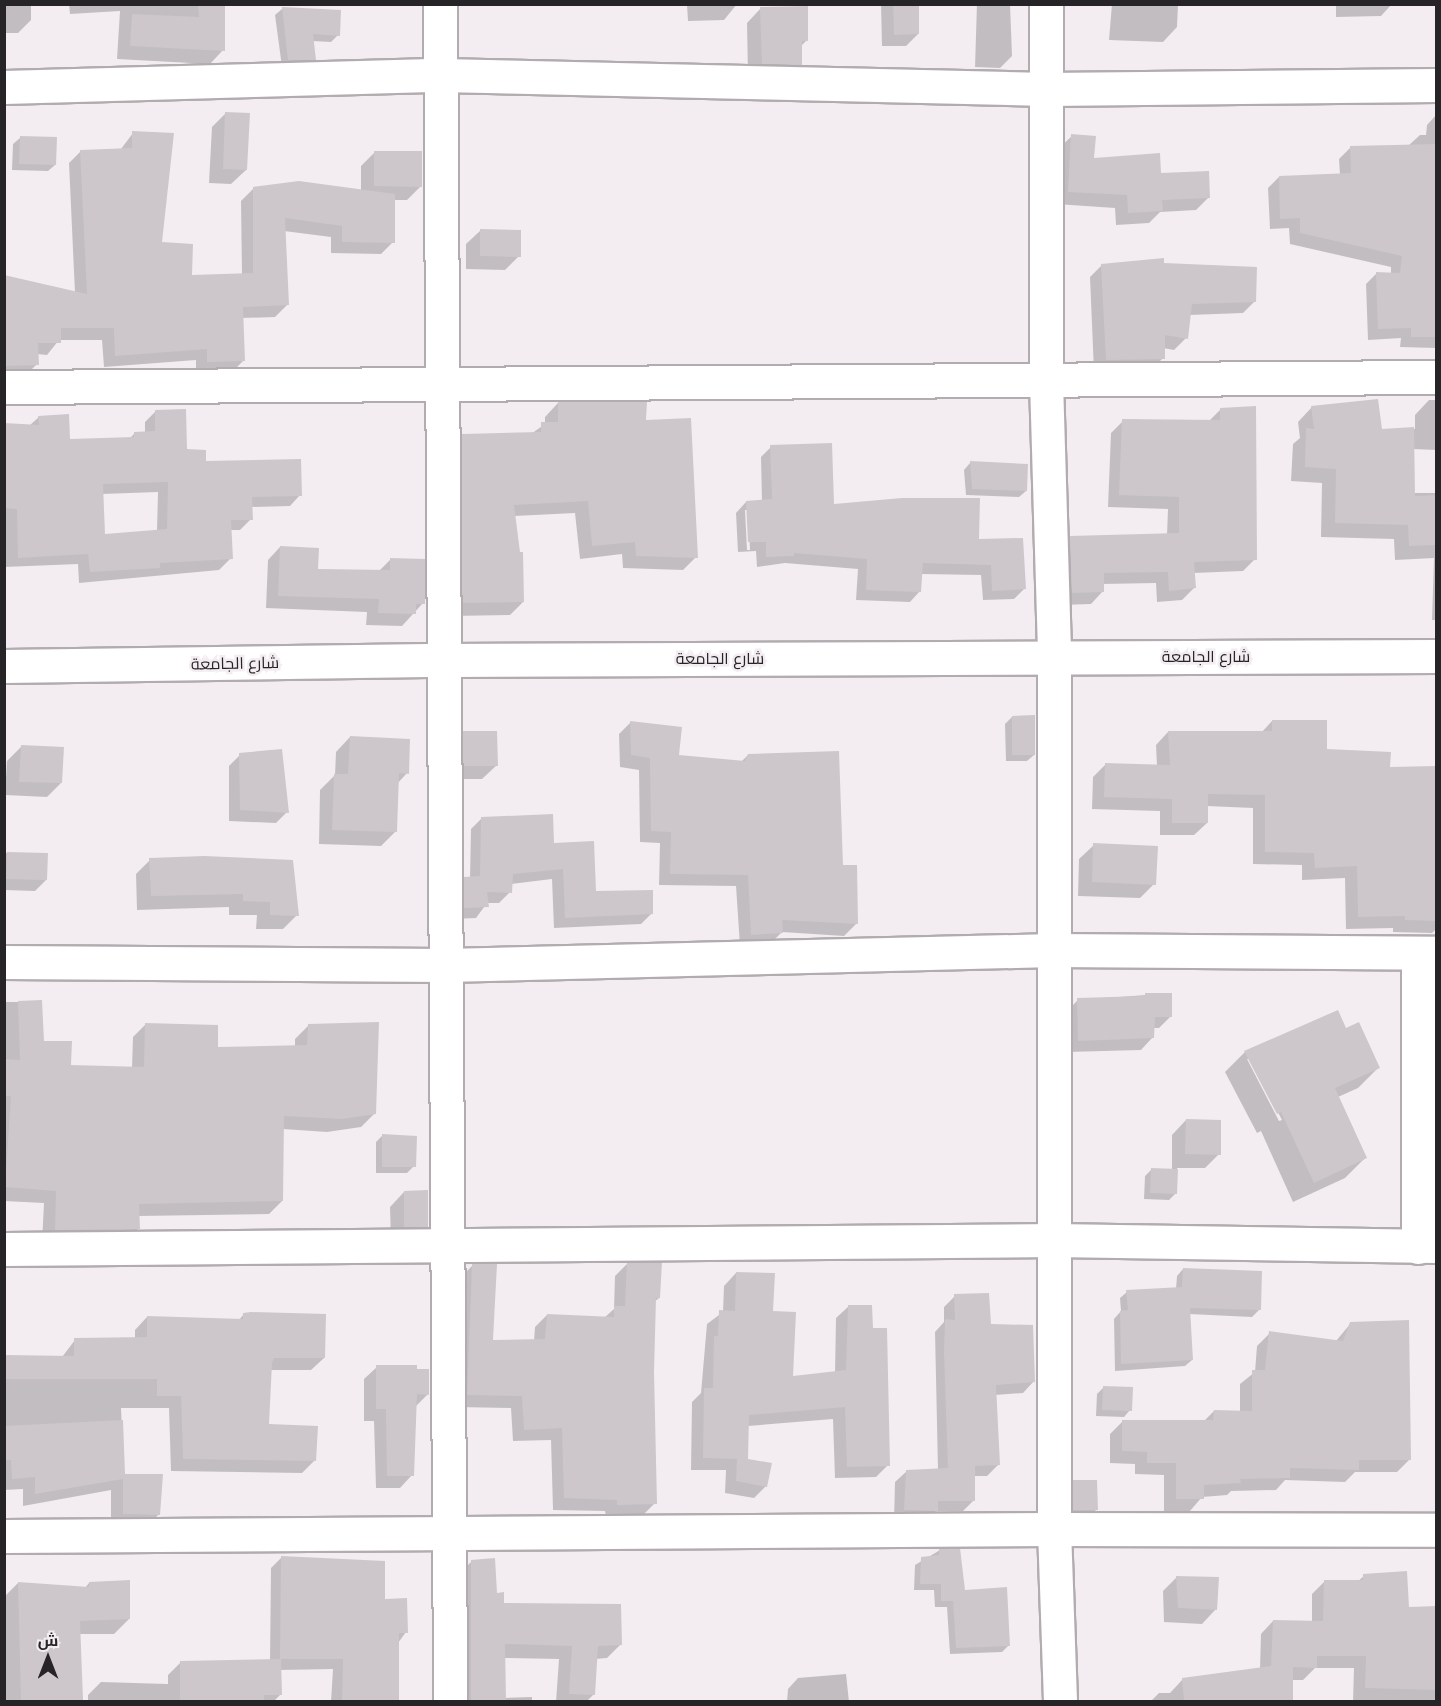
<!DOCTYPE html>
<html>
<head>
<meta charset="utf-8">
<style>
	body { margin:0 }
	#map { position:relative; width:1441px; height:1706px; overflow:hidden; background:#f3edf2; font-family:"Libre Baskerville",Cairo,serif }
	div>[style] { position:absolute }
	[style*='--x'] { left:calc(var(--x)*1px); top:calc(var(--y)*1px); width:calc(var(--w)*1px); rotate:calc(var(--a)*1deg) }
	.shadow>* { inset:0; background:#0003 }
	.building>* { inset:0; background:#cdc7cc }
	.roads { filter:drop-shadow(2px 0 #b2acb1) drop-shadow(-2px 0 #b2acb1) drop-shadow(0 2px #b2acb1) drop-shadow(0 -2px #b2acb1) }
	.minor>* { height:33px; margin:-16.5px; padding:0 16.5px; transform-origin:16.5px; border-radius:16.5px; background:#fff }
	.tertiary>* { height:33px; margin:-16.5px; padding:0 16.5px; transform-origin:16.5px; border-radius:16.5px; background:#fff }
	span { translate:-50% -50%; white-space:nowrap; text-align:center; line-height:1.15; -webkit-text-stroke:5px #f3edf2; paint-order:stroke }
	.street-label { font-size:16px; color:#262426 }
	.frame { position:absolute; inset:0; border:6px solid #262426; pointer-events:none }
	.north { position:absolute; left:18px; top:1628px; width:60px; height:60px; -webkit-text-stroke:4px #f3edf2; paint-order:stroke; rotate:0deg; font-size:16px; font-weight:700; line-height:24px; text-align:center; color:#262426 }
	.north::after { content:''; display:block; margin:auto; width:21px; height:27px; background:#262426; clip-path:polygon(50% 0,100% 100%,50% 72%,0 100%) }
</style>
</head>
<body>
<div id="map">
	<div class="shadow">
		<i style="clip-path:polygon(4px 4px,31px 4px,31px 20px,18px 33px,4px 33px)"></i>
		<i style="clip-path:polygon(69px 4px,217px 4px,223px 50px,210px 64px,117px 59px,120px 11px,70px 14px)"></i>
		<i style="clip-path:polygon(737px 4px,724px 20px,688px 21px,687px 5px,662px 5px)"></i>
		<i style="clip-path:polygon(881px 4px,953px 4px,917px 6px,918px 34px,906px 46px,882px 46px)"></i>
		<i style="clip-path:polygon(977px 4px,1010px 4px,1012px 56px,1000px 68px,975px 67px)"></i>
		<i style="clip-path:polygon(1178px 4px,1177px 27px,1163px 42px,1109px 40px,1112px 4px)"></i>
		<i style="clip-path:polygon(1336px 4px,1392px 4px,1381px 16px,1336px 17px)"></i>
		<i style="clip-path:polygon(761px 8px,807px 40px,801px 46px,801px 64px,787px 78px,748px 77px,747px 23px)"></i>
		<i style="clip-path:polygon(282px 9px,340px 12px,338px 35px,331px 42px,312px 41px,315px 59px,308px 66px,282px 67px,275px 15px)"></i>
		<i style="clip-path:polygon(226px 113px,246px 170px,231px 184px,209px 183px,212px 127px)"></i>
		<i style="clip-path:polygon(1436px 115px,1436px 348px,1400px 347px,1401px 338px,1368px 340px,1366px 284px,1377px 273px,1391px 274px,1391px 267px,1290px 244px,1289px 228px,1270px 229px,1268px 188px,1279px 177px,1340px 175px,1339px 159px,1350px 148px,1408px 146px,1420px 135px,1426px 135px,1427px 125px)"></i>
		<i style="clip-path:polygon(133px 133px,160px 244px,190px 276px,242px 275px,241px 201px,253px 189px,361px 191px,361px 166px,375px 152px,421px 186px,407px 200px,393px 200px,393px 242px,381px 254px,331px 253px,331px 237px,284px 231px,287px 305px,275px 317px,242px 318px,244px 360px,232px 372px,196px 373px,196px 360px,104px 367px,102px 340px,59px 340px,47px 355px,37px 354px,37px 364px,25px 376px,4px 377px,4px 277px,75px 293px,69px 163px,81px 151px,121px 149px)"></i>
		<i style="clip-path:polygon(1072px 136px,1093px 160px,1159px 174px,1208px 198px,1196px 210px,1160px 212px,1149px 223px,1116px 225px,1115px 208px,1056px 204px,1059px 148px)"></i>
		<i style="clip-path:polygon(20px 138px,55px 165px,48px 171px,12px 170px,13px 144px)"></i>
		<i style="clip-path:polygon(481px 230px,519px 256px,505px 270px,466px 269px,466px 244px)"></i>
		<i style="clip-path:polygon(1162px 264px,1255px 301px,1243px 313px,1189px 315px,1186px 338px,1174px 350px,1163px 348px,1163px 358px,1151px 370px,1094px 372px,1090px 277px,1102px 265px)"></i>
		<i style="clip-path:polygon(1429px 400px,1436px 400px,1436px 450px,1413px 449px,1414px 493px,1436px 493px,1436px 620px,1432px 620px,1434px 558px,1395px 560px,1394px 539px,1321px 537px,1322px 483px,1291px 481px,1293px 444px,1300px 438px,1298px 422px,1312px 407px,1381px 430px,1415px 429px,1415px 415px)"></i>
		<i style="clip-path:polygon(558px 403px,696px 557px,683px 570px,623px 568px,622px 554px,580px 559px,575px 513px,514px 516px,523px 602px,510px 615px,450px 616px,450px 449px,463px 436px,531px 434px,545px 424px,545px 417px)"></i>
		<i style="clip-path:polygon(1221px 409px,1255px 559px,1243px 571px,1193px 573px,1194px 588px,1182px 600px,1157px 602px,1156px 583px,1102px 584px,1103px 591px,1091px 604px,1060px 605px,1059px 550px,1071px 538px,1167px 535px,1168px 509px,1108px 507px,1111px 433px,1123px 421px,1208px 422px)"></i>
		<i style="clip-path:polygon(evenodd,156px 411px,185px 450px,204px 463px,300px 495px,290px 506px,251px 507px,251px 519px,240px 530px,230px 530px,230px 559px,219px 570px,79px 583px,78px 564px,4px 567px,4px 426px,29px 426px,39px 417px,69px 440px,129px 439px,134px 434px,145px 433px,145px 422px,156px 411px,158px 492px,157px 531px,103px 536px,102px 494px,158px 492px)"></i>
		<i style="clip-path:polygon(evenodd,771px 447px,832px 506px,977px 540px,1025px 588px,1014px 599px,983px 600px,981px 575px,921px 574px,920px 591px,910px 602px,856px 600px,858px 569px,785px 563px,757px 567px,756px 551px,738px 552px,736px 513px,746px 502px,762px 502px,761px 457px,771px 447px,745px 510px,748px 510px,750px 550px,747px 550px,745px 510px)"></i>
		<i style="clip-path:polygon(970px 463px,1026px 491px,1019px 497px,966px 495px,964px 470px)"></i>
		<i style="clip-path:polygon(280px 547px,317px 570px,379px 571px,391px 559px,423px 603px,402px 626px,366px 625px,367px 612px,266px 608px,268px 560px)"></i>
		<i style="clip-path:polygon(1012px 717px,1034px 755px,1027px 761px,1006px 761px,1005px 724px)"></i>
		<i style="clip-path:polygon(1272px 721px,1325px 750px,1389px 768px,1436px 767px,1436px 929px,1432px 933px,1393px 932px,1393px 928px,1346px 929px,1345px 878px,1302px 880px,1302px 865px,1253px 864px,1253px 808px,1207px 806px,1207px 823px,1194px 835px,1160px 835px,1160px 811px,1092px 809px,1093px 777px,1106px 764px,1157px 766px,1156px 745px,1168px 732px,1261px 733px)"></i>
		<i style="clip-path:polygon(631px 722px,677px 757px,741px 762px,748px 755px,841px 867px,856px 924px,844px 936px,782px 932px,769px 945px,740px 946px,736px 886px,659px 885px,660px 843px,640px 842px,639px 770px,620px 767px,619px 734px)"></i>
		<i style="clip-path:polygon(464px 733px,497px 765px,482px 779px,450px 779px,449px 747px)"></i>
		<i style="clip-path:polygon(350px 737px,407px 773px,397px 784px,396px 831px,381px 846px,319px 844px,320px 790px,335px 775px,336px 752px)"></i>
		<i style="clip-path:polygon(21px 747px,61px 783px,47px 797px,5px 795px,7px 761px)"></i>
		<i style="clip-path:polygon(240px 755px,287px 812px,276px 823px,229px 821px,229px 766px)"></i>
		<i style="clip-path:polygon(482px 818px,552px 844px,595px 893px,652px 913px,641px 924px,554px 928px,552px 879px,511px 884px,510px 892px,499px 903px,487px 903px,476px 918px,453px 919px,453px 890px,470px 878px,471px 829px)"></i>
		<i style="clip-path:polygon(1094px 845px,1154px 884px,1140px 898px,1078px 896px,1079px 859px)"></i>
		<i style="clip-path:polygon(4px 853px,47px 855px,46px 880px,35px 891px,4px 890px)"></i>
		<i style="clip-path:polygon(150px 860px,292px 862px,297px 915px,283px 929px,256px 929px,257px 915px,229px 915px,229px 907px,137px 910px,136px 874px)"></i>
		<i style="clip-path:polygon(1146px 995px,1171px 1016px,1159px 1028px,1153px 1028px,1152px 1038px,1141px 1050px,1067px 1052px,1066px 1012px,1078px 1000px)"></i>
		<i style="clip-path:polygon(4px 1002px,40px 1002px,42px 1042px,70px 1067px,132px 1068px,133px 1037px,146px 1024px,216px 1048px,295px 1047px,295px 1039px,308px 1026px,375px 1113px,361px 1127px,327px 1132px,283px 1129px,282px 1201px,269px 1214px,138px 1216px,139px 1228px,125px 1242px,42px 1242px,44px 1203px,4px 1201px)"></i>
		<i style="clip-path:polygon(evenodd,1345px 1030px,1378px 1068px,1358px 1088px,1338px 1097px,1366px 1157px,1345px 1178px,1293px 1202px,1261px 1131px,1257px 1133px,1225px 1072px,1245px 1052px,1345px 1030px,1247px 1059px,1250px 1059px,1282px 1120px,1279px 1121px,1247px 1059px)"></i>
		<i style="clip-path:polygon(1186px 1120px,1219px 1154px,1205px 1168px,1177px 1168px,1176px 1193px,1169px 1200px,1144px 1199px,1145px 1176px,1152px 1169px,1172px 1170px,1172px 1135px)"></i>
		<i style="clip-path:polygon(382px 1136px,414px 1166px,407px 1173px,376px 1173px,376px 1142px)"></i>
		<i style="clip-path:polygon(404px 1192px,427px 1226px,413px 1240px,391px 1240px,390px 1207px)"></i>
		<i style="clip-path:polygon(627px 1264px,659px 1298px,654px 1302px,653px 1372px,655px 1503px,643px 1515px,606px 1516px,605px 1511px,553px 1510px,551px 1440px,513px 1441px,511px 1408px,456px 1407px,461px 1277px,473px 1265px,491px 1342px,534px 1341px,535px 1327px,547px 1315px,604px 1318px,614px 1309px,615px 1276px)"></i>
		<i style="clip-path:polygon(1183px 1269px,1259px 1310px,1252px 1317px,1189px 1314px,1192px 1360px,1185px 1366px,1115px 1371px,1114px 1319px,1121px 1311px,1120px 1298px,1127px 1292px,1176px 1289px,1177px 1276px)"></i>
		<i style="clip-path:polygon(736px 1273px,771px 1313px,791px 1378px,835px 1373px,836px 1318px,849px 1306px,888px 1465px,876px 1477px,835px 1478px,833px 1419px,748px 1426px,747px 1460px,766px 1486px,754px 1498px,725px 1493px,726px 1470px,691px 1470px,692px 1402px,701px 1393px,707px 1324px,723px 1312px,724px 1286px)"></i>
		<i style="clip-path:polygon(955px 1296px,990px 1325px,1034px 1381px,1023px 1393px,995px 1395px,998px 1465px,987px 1476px,974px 1476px,974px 1500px,963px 1511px,936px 1511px,925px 1522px,894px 1521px,895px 1482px,907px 1471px,938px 1470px,935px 1332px,944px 1322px,944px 1307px)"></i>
		<i style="clip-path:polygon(244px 1314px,324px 1358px,311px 1370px,270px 1370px,267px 1425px,315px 1460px,302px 1473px,171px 1471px,169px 1408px,121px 1408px,124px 1476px,159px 1514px,147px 1527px,111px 1526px,111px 1490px,23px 1506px,23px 1489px,4px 1490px,4px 1356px,62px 1357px,75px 1340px,135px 1339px,135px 1330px,147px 1317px,238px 1321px)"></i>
		<i style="clip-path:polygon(1351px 1323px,1409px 1460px,1397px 1472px,1355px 1472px,1345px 1482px,1285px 1480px,1276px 1490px,1231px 1491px,1227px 1495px,1202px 1497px,1190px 1511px,1164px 1511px,1164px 1475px,1135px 1474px,1135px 1464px,1110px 1463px,1110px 1434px,1123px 1421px,1204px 1421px,1214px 1411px,1240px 1412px,1240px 1384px,1255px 1372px,1257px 1346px,1270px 1333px,1336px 1341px)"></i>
		<i style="clip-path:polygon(377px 1367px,428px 1394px,415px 1407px,412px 1475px,400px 1488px,376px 1488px,374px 1421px,364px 1421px,364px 1379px)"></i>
		<i style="clip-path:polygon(1104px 1387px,1130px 1410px,1124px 1417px,1096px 1416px,1097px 1394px)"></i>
		<i style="clip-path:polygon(1073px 1482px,1096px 1510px,1082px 1524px,1059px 1524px,1059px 1496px)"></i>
		<i style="clip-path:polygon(940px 1550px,964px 1591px,1009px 1645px,1002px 1652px,950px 1654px,947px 1607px,935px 1607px,934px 1590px,914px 1590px,915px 1565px)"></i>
		<i style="clip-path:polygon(282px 1557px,383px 1600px,406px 1632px,369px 1683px,368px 1702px,331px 1702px,333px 1669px,280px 1670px,280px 1695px,273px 1702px,88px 1702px,88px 1695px,101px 1682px,168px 1684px,168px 1675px,181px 1662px,270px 1661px,271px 1568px)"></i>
		<i style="clip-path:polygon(472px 1561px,503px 1604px,620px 1645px,607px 1658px,595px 1659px,593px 1695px,586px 1702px,556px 1702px,559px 1659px,504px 1658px,504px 1698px,532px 1697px,532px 1702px,458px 1702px,458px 1575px)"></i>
		<i style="clip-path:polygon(1364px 1576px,1408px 1608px,1436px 1607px,1436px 1702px,1353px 1702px,1354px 1668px,1315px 1668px,1303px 1680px,1292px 1680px,1292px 1702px,1150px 1702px,1159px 1693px,1170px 1693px,1183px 1679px,1260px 1669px,1261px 1634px,1273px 1621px,1312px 1622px,1312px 1594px,1324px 1582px,1357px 1582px)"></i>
		<i style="clip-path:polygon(1177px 1577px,1216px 1609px,1202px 1624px,1164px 1622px,1163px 1591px)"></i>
		<i style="clip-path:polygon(18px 1583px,85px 1588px,89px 1583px,129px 1619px,114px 1634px,79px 1634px,79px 1702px,4px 1702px,4px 1597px)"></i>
		<i style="clip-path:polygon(846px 1674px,849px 1702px,787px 1702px,788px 1689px,798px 1678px)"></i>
	</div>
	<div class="building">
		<i style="clip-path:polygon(893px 4px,919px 4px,919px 34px,894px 35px)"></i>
		<i style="clip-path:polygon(198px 6px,225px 6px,225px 51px,130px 46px,132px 14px,199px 17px)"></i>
		<i style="clip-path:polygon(808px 6px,808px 41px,802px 41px,802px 65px,762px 64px,760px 7px)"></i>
		<i style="clip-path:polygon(282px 7px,341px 10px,340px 36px,313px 34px,316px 60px,288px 60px)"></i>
		<i style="clip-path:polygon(225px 112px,250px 113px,247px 170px,223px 169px)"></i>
		<i style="clip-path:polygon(132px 131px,174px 133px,162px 242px,193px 244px,192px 275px,253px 273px,253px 187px,299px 181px,395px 194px,395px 243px,342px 242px,342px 226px,285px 218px,289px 305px,243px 307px,245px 361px,207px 362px,207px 349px,115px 356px,114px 328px,61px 328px,61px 343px,38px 343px,39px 365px,6px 366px,4px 275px,87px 294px,80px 150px,132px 148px)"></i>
		<i style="clip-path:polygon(1071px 134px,1096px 136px,1094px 158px,1160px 153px,1161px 173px,1209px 171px,1210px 198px,1162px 200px,1163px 211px,1128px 213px,1127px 195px,1068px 192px)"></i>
		<i style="clip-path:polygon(20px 136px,57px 137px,56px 165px,19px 164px)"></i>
		<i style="clip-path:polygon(1437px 144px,1437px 337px,1411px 337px,1411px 328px,1378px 329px,1376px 272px,1400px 273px,1402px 256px,1300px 233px,1300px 218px,1280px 219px,1279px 176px,1351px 173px,1350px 146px)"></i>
		<i style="clip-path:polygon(374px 151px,422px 151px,422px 187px,374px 186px)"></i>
		<i style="clip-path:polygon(480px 229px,521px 230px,521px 257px,480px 256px)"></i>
		<i style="clip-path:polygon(1164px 258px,1164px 263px,1257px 267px,1256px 302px,1192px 304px,1188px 339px,1165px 335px,1165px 359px,1106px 360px,1101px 264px)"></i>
		<i style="clip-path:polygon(1378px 399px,1382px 429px,1414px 427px,1415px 496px,1437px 495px,1437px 545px,1409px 546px,1408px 525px,1335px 523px,1336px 469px,1305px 467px,1306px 428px,1314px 429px,1311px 406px)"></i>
		<i style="clip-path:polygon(647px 401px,646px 420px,691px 418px,698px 558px,636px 556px,635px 542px,592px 546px,588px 501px,514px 505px,520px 552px,523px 552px,524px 602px,462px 603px,462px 434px,541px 432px,541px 422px,558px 422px,558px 402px)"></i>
		<i style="clip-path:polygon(1256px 406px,1257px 560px,1194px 562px,1196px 588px,1169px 591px,1168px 572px,1104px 573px,1104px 592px,1072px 593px,1070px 536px,1179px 533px,1179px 497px,1119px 495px,1122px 419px,1220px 420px,1220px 408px)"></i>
		<i style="clip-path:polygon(evenodd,186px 409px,187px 449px,206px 450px,206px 461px,301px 459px,302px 496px,252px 497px,253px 520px,231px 520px,233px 559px,160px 563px,160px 568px,90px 572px,88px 554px,18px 558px,17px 509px,4px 508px,4px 423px,39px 425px,38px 416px,69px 414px,70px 439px,134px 437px,134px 432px,155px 431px,155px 410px,186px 409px,168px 482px,167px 529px,105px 534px,103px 484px,168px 482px)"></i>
		<i style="clip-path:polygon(832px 443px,834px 504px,902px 498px,980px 498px,979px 539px,1023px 538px,1026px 589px,992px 591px,991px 565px,923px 563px,921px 592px,866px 590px,867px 559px,794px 553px,794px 556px,766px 557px,766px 542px,748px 542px,746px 501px,772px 499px,770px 445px)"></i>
		<i style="clip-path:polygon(970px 461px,1028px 464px,1027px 491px,972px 489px)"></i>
		<i style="clip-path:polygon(280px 546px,319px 548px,318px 569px,390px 570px,390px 558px,425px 559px,425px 604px,416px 604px,416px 614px,378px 613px,379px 599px,278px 596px)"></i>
		<i style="clip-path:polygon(1035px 715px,1035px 755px,1012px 755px,1012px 716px)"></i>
		<i style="clip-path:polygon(1272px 720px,1327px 720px,1327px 749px,1391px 752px,1390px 767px,1437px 766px,1437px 921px,1405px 920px,1405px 916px,1358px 917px,1357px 866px,1315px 868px,1314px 853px,1265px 852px,1265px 795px,1208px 794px,1208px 823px,1172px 823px,1172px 799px,1104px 797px,1105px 763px,1170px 765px,1168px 731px,1272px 731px)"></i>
		<i style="clip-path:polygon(630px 721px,682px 727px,679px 755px,745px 761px,748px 754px,839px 751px,843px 865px,857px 865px,858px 924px,782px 920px,783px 933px,751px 935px,748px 875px,670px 874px,671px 832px,651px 831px,650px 758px,631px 755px)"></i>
		<i style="clip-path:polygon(463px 731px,497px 731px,498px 766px,463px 766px)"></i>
		<i style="clip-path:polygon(350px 736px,410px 739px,409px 774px,399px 773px,397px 832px,332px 830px,334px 774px,348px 774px)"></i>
		<i style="clip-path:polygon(21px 745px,64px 747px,62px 783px,19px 782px)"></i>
		<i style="clip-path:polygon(282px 749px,289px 813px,240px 810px,239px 753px)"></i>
		<i style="clip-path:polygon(553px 814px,554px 843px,594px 841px,596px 891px,653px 890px,653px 914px,565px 918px,563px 869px,513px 874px,512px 893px,487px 892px,489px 907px,464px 908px,464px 877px,480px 876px,481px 817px)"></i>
		<i style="clip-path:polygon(1093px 843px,1158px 846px,1156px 885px,1092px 882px)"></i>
		<i style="clip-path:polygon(7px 852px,48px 853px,47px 880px,6px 879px)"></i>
		<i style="clip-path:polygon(204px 856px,293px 860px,299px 916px,270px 915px,270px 902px,243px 901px,243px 894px,151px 896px,149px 858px)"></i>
		<i style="clip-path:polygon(1145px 993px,1172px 993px,1172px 1017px,1155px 1017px,1154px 1038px,1078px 1041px,1077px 998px,1145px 996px)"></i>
		<i style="clip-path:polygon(42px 1000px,44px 1041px,72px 1041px,71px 1065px,144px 1067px,145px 1023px,218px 1025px,218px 1047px,307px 1045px,308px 1024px,379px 1022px,376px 1114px,342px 1119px,284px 1116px,283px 1201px,139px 1204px,140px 1229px,55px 1230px,56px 1191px,5px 1187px,11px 1096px,4px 1096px,4px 1059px,20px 1060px,18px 1001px)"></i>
		<i style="clip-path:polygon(1338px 1010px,1346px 1028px,1359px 1022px,1380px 1068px,1335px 1088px,1367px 1158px,1314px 1183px,1281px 1112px,1277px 1114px,1244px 1051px)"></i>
		<i style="clip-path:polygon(1186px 1119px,1221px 1120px,1221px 1155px,1185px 1154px)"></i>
		<i style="clip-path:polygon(382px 1134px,417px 1136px,416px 1167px,382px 1167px)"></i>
		<i style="clip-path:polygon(1151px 1168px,1178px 1169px,1177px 1194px,1150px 1193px)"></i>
		<i style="clip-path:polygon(428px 1190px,428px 1227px,404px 1227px,404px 1191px)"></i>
		<i style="clip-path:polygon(627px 1262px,662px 1262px,660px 1298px,656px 1298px,654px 1372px,657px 1504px,617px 1505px,617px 1500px,564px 1498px,562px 1428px,524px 1430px,522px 1396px,467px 1395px,472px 1264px,497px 1264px,493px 1340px,545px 1339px,547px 1314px,614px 1317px,614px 1306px,625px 1306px)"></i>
		<i style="clip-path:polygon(1183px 1268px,1262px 1271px,1261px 1310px,1190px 1308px,1193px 1360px,1121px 1364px,1120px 1311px,1128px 1310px,1126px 1290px,1182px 1287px)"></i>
		<i style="clip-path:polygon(736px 1272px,775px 1273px,773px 1311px,796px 1312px,793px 1376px,846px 1370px,848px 1305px,872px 1305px,873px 1328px,887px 1328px,890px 1466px,847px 1467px,845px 1407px,749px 1415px,748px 1459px,772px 1463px,767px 1487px,736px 1481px,737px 1459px,703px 1458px,704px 1388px,713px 1388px,714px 1336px,718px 1336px,719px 1310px,735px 1311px)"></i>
		<i style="clip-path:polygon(989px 1293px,991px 1324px,1033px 1325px,1035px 1382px,996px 1385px,1000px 1465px,975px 1466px,975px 1501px,938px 1501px,938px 1511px,904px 1510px,906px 1470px,948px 1468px,944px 1352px,945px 1319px,955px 1320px,954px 1294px)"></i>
		<i style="clip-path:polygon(251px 1312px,326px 1314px,325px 1358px,274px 1358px,272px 1363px,269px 1424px,318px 1426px,316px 1461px,183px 1459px,181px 1396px,157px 1396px,157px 1379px,4px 1379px,5px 1355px,74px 1356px,74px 1338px,147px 1337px,147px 1316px,243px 1319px,243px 1313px)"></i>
		<i style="clip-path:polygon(1409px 1320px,1411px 1460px,1359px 1460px,1359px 1470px,1290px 1468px,1290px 1478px,1240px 1479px,1241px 1483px,1204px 1485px,1204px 1499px,1176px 1499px,1176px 1463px,1147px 1463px,1147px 1452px,1122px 1451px,1122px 1420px,1213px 1420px,1214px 1410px,1252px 1411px,1252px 1370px,1265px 1370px,1269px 1331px,1343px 1341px,1350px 1322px)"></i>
		<i style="clip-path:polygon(376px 1365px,417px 1365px,417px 1369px,429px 1369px,429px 1395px,417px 1394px,414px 1476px,387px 1476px,386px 1409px,376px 1409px)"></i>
		<i style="clip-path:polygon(1103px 1386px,1133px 1387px,1132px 1411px,1102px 1410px)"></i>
		<i style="clip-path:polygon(123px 1420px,125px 1474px,163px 1474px,160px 1515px,123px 1514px,123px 1479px,35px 1494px,35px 1477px,12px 1479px,11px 1460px,4px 1460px,4px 1426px)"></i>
		<i style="clip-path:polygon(1073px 1480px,1097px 1480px,1098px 1510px,1073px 1510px)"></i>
		<i style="clip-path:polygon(960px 1548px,965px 1590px,1007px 1587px,1010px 1646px,956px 1648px,953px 1601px,941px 1601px,941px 1584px,920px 1584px,921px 1557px,939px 1555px,939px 1549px)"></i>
		<i style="clip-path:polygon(281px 1556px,385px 1561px,385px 1599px,407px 1598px,408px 1633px,399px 1633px,399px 1701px,342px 1701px,343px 1659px,280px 1659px)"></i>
		<i style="clip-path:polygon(495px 1558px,497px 1593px,504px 1592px,504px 1603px,621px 1604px,622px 1645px,598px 1646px,595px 1695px,569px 1694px,572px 1646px,505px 1644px,506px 1701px,471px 1701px,471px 1560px)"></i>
		<i style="clip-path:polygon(1407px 1571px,1409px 1607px,1437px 1606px,1437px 1690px,1365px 1688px,1366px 1656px,1317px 1656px,1317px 1668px,1293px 1667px,1293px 1701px,1184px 1701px,1182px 1678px,1271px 1666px,1273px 1620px,1323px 1621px,1324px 1580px,1363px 1580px,1363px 1574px)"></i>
		<i style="clip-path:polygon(1176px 1576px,1219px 1577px,1217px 1610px,1178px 1608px)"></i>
		<i style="clip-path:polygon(130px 1580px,130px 1619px,80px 1621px,83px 1700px,21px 1701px,18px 1582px,89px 1587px,89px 1582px)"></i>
		<i style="clip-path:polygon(281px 1659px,282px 1695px,264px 1695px,264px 1701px,180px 1701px,180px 1661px)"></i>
	</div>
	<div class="roads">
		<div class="minor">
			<i style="--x:440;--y:4;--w:1698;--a:89.66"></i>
			<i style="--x:1046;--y:4;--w:377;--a:90"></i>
			<i style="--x:1046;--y:381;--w:275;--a:88.3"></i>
			<i style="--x:1054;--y:656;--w:873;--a:90"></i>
			<i style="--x:1054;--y:1529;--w:173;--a:88"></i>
			<i style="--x:4;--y:87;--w:436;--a:-1.6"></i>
			<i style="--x:440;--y:75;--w:606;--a:1.32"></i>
			<i style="--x:1046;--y:89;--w:390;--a:-0.6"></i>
			<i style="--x:4;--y:387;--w:1432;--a:-0.4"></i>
			<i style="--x:1418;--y:954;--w:293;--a:90"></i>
			<i style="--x:4;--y:962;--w:440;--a:0.4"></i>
			<i style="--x:444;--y:965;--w:609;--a:-1.41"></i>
			<i style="--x:1053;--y:950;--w:383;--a:0.4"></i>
			<i style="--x:4;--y:1249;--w:1050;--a:-0.49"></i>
			<i style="--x:1054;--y:1240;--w:382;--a:0.9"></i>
			<i style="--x:4;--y:1536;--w:1050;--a:-0.38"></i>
			<i style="--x:1054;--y:1529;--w:382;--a:0.1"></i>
		</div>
		<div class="tertiary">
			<i style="--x:4;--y:666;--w:442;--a:-0.8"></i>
			<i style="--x:446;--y:660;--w:990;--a:-0.23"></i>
		</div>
	</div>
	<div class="street-label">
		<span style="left:1206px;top:656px">شارع الجامعة</span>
		<span style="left:720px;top:658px">شارع الجامعة</span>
		<span style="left:235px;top:663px;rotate:-1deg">شارع الجامعة</span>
	</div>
	<div class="frame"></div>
	<div class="north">ش</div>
</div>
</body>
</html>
